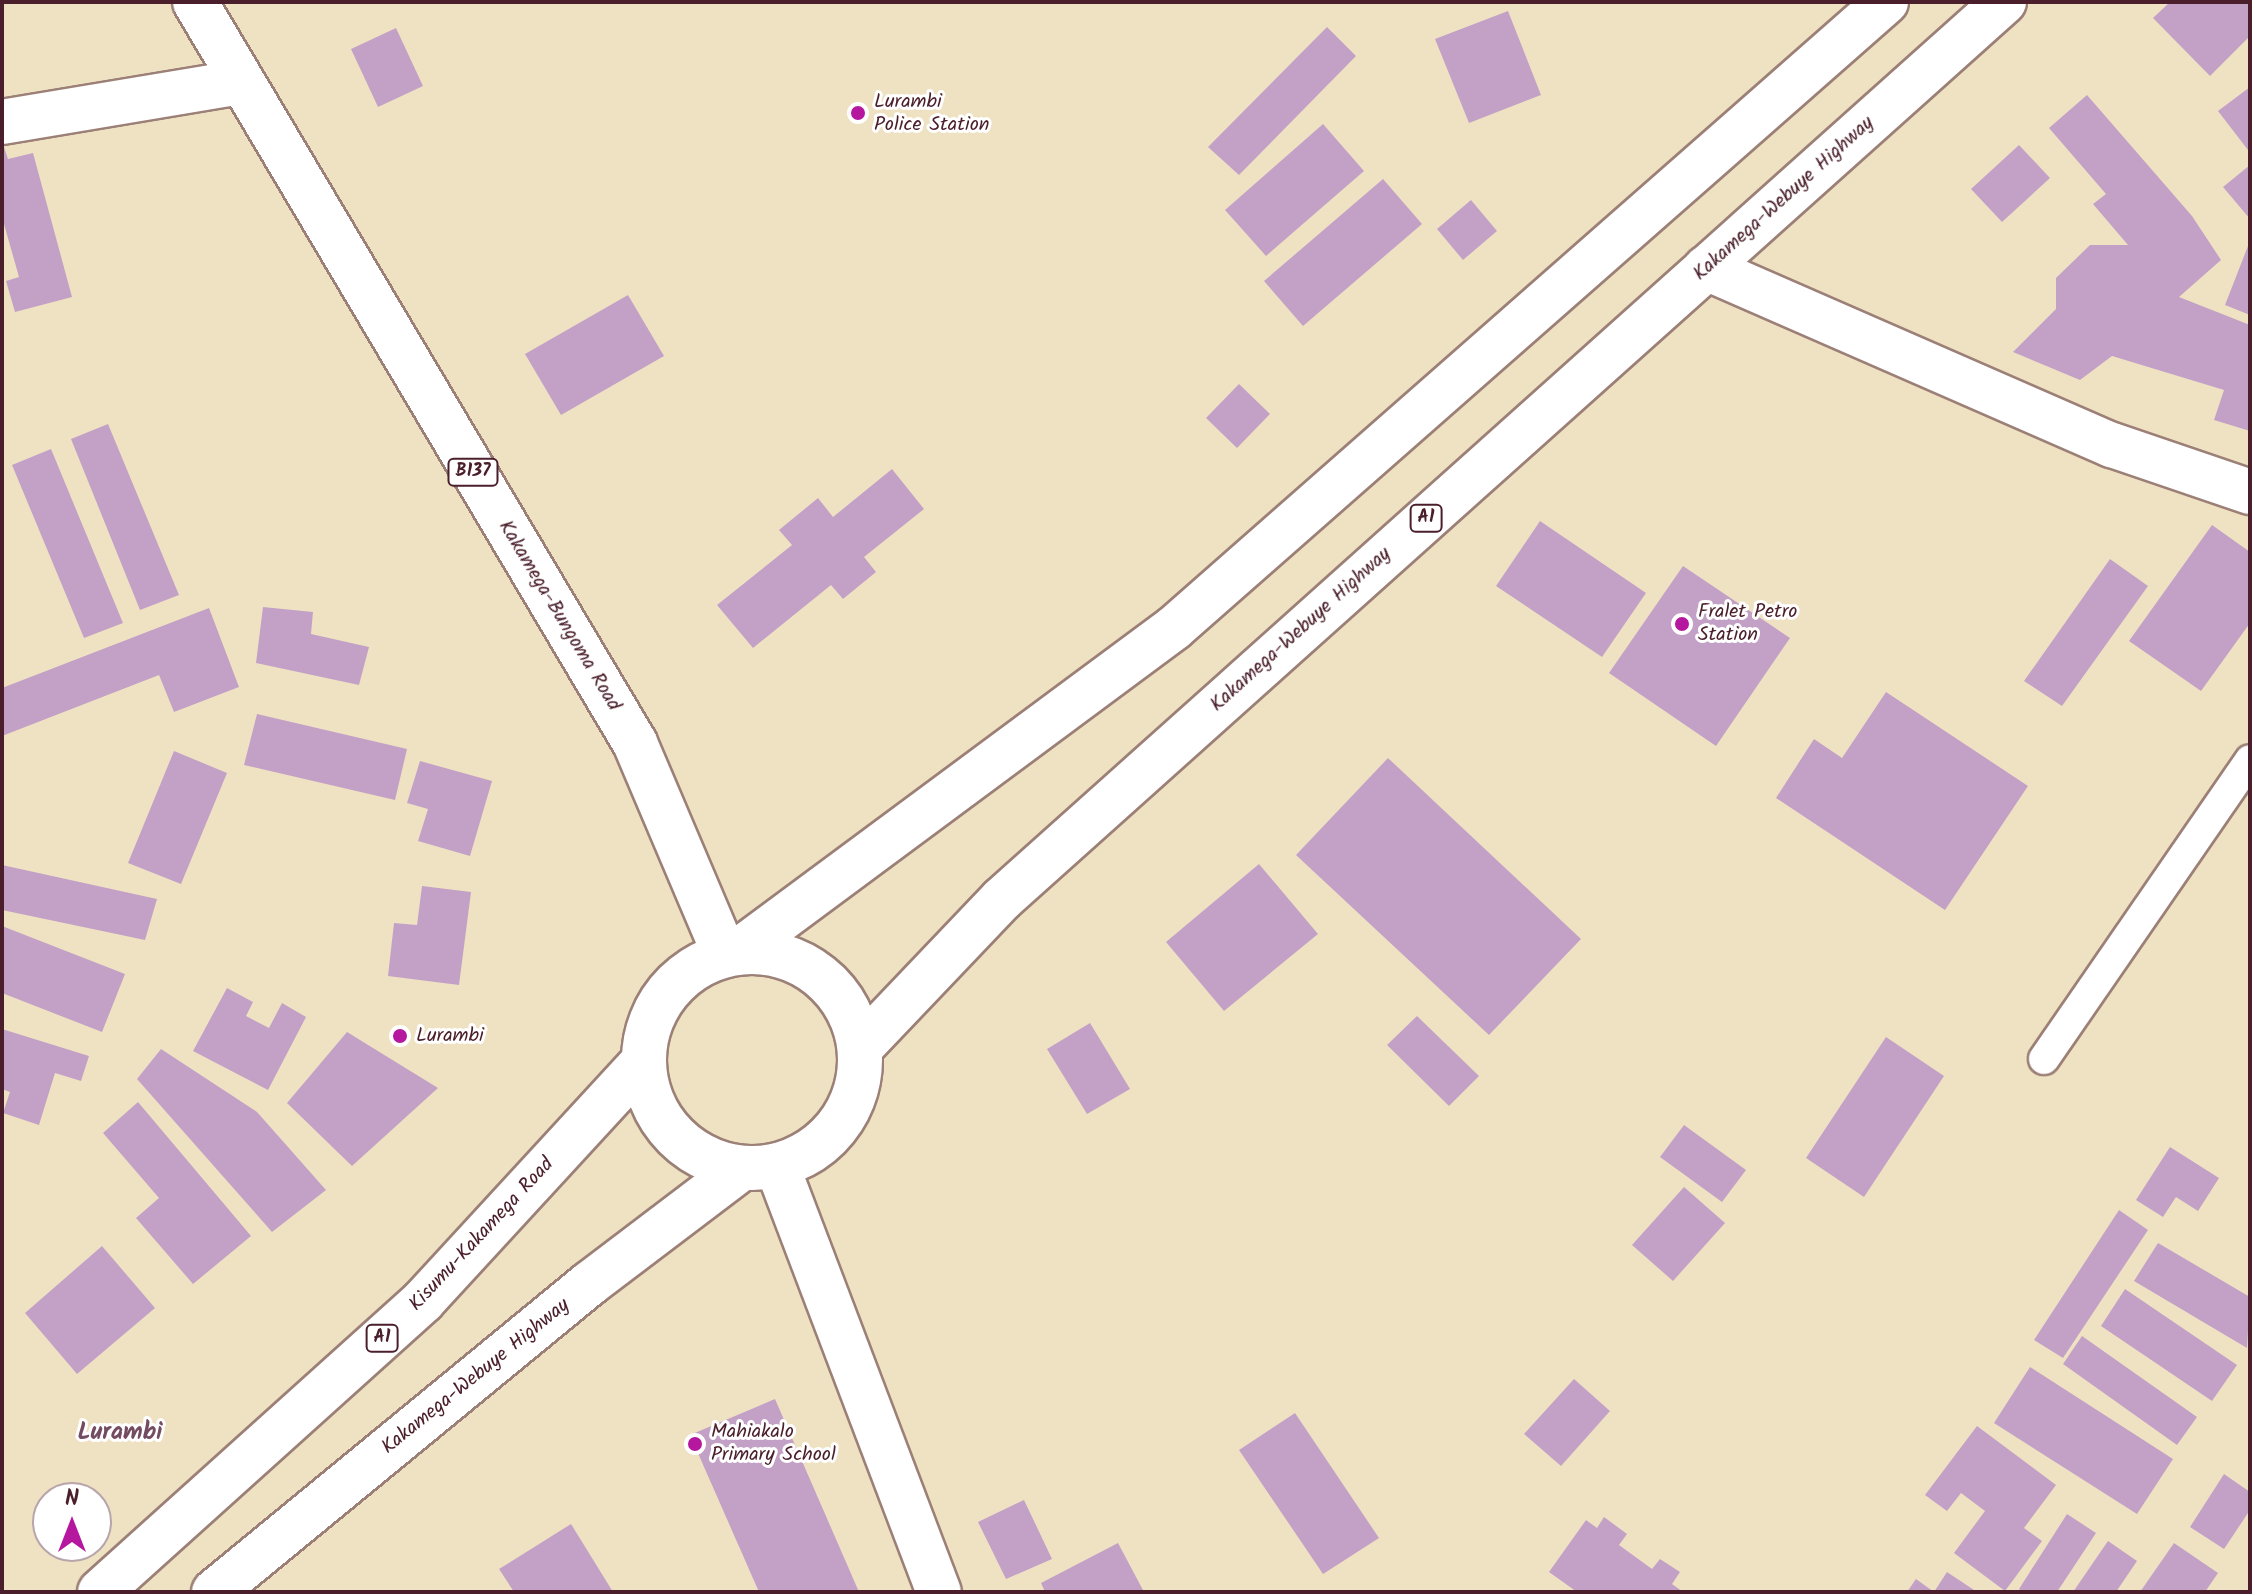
<!DOCTYPE html>
<html>
<head>
<meta charset="utf-8">
<style>
	body { margin:0 }
	#map { position:relative; width:2252px; height:1594px; overflow:hidden; background:#efe2c3; font-family:Kalam,sans-serif }
	div>[style] { position:absolute }
	[style*='--x'] { left:calc(var(--x)*1px); top:calc(var(--y)*1px); width:calc(var(--w)*1px); rotate:calc(var(--a)*1deg) }
	.building>* { inset:0; background:#c3a1c6 }
	.roads { filter:drop-shadow(2px 0 #9c8077) drop-shadow(-2px 0 #9c8077) drop-shadow(0 2px #9c8077) drop-shadow(0 -2px #9c8077) }
	.service>* { height:30px; margin:-15px; padding:0 15px; transform-origin:15px; border-radius:15px; background:#fff }
	.minor>* { height:44px; margin:-22px; padding:0 22px; transform-origin:22px; border-radius:22px; background:#fff }
	.primary>* { height:44px; margin:-22px; padding:0 22px; transform-origin:22px; border-radius:22px; background:#fff }
	.trunk>* { height:44px; margin:-22px; padding:0 22px; transform-origin:22px; border-radius:22px; background:#fff }
	.trunk>.ring { margin:-22px; padding:0; box-sizing:content-box; background:none; border:44px solid #fff; border-radius:50% }
	.dots>* { width:22px; height:22px; translate:-50% -50%; box-sizing:border-box; border:4px solid #fff; border-radius:50% }
	span { translate:-50% -50%; white-space:nowrap; text-align:center; line-height:1.15; -webkit-text-stroke:6px #fff; paint-order:stroke }
	.shield-label span { padding:2px 6px; background:#fff; border:2px solid; border-radius:6px; -webkit-text-stroke-width:0 }
	.shield-label { font-size:18px; color:#4a1f2b; font-weight:700 }
	.poi-label { font-size:20px; color:#4a1f2b }
	.left { translate:0 -50%; text-align:left }
	.street-label { font-size:20px; color:#4a1f2b }
	.quarter-label { font-size:24px; color:#744c61; font-weight:700 }
	.frame { position:absolute; inset:0; border:4px solid #4a1f2b; pointer-events:none }
	.north { position:absolute; left:32px; top:1482px; width:80px; height:80px; box-sizing:border-box; background:#fff; border:2px solid #b7a5aa; border-radius:50%; rotate:0deg; font-size:22px; font-weight:700; line-height:32px; text-align:center; color:#4a1f2b }
	.north::after { content:''; display:block; margin:auto; width:28px; height:36px; background:#b5179e; clip-path:polygon(50% 0,100% 100%,50% 72%,0 100%) }
</style>
</head>
<body>
<div id="map">
	<div class="building">
		<i style="clip-path:polygon(2170px 2px,2250px 2px,2250px 36px,2210px 76px,2153px 18px)"></i>
		<i style="clip-path:polygon(1508px 11px,1541px 95px,1469px 123px,1435px 39px)"></i>
		<i style="clip-path:polygon(1327px 27px,1356px 56px,1239px 175px,1208px 147px)"></i>
		<i style="clip-path:polygon(396px 28px,423px 86px,378px 107px,351px 49px)"></i>
		<i style="clip-path:polygon(2250px 87px,2250px 148px,2248px 150px,2218px 111px)"></i>
		<i style="clip-path:polygon(2087px 95px,2192px 216px,2221px 260px,2179px 297px,2250px 325px,2250px 431px,2214px 420px,2224px 390px,2112px 356px,2080px 380px,2013px 352px,2056px 309px,2056px 278px,2090px 245px,2128px 245px,2093px 204px,2106px 194px,2049px 128px)"></i>
		<i style="clip-path:polygon(1323px 124px,1364px 171px,1266px 256px,1225px 210px)"></i>
		<i style="clip-path:polygon(2px 141px,8px 159px,33px 153px,72px 297px,15px 312px,6px 281px,19px 277px,2px 217px)"></i>
		<i style="clip-path:polygon(2019px 145px,2050px 178px,2002px 222px,1971px 189px)"></i>
		<i style="clip-path:polygon(2250px 165px,2250px 219px,2223px 187px)"></i>
		<i style="clip-path:polygon(1383px 179px,1422px 224px,1303px 326px,1264px 281px)"></i>
		<i style="clip-path:polygon(1471px 200px,1497px 231px,1463px 260px,1437px 229px)"></i>
		<i style="clip-path:polygon(2248px 246px,2250px 247px,2250px 315px,2225px 305px)"></i>
		<i style="clip-path:polygon(628px 295px,664px 356px,561px 415px,525px 354px)"></i>
		<i style="clip-path:polygon(1239px 384px,1270px 414px,1237px 448px,1206px 418px)"></i>
		<i style="clip-path:polygon(108px 424px,179px 595px,140px 610px,71px 439px)"></i>
		<i style="clip-path:polygon(51px 449px,123px 623px,84px 638px,12px 465px)"></i>
		<i style="clip-path:polygon(892px 469px,924px 509px,864px 557px,876px 572px,843px 599px,831px 585px,753px 648px,717px 605px,792px 545px,779px 530px,818px 498px,833px 517px)"></i>
		<i style="clip-path:polygon(1540px 521px,1646px 593px,1602px 657px,1496px 586px)"></i>
		<i style="clip-path:polygon(2212px 525px,2250px 552px,2250px 623px,2201px 691px,2129px 641px)"></i>
		<i style="clip-path:polygon(2110px 559px,2148px 586px,2062px 706px,2024px 681px)"></i>
		<i style="clip-path:polygon(1683px 566px,1790px 638px,1716px 746px,1609px 673px)"></i>
		<i style="clip-path:polygon(263px 607px,313px 612px,311px 634px,369px 647px,359px 685px,256px 663px)"></i>
		<i style="clip-path:polygon(209px 608px,239px 687px,174px 712px,159px 675px,2px 736px,2px 688px)"></i>
		<i style="clip-path:polygon(1886px 692px,2028px 786px,1945px 910px,1776px 798px,1814px 739px,1842px 758px)"></i>
		<i style="clip-path:polygon(257px 714px,407px 749px,395px 800px,244px 765px)"></i>
		<i style="clip-path:polygon(174px 751px,227px 773px,181px 884px,128px 863px)"></i>
		<i style="clip-path:polygon(1388px 758px,1581px 939px,1489px 1035px,1296px 855px)"></i>
		<i style="clip-path:polygon(420px 761px,492px 781px,470px 856px,418px 841px,428px 809px,407px 803px)"></i>
		<i style="clip-path:polygon(1259px 864px,1318px 934px,1224px 1011px,1166px 942px)"></i>
		<i style="clip-path:polygon(2px 865px,157px 899px,145px 940px,2px 910px)"></i>
		<i style="clip-path:polygon(422px 886px,471px 892px,459px 985px,388px 976px,394px 923px,417px 925px)"></i>
		<i style="clip-path:polygon(2px 926px,125px 974px,102px 1032px,2px 993px)"></i>
		<i style="clip-path:polygon(227px 988px,253px 1002px,246px 1016px,269px 1028px,282px 1003px,306px 1017px,268px 1090px,193px 1051px)"></i>
		<i style="clip-path:polygon(1417px 1016px,1479px 1076px,1449px 1106px,1387px 1045px)"></i>
		<i style="clip-path:polygon(1090px 1023px,1130px 1089px,1087px 1114px,1047px 1049px)"></i>
		<i style="clip-path:polygon(2px 1029px,89px 1056px,81px 1081px,55px 1073px,39px 1125px,3px 1113px,10px 1092px,2px 1089px)"></i>
		<i style="clip-path:polygon(347px 1032px,438px 1088px,352px 1166px,287px 1103px)"></i>
		<i style="clip-path:polygon(1886px 1037px,1944px 1076px,1864px 1197px,1806px 1158px)"></i>
		<i style="clip-path:polygon(161px 1049px,257px 1112px,326px 1190px,272px 1232px,137px 1079px)"></i>
		<i style="clip-path:polygon(138px 1102px,251px 1236px,193px 1284px,136px 1218px,159px 1198px,103px 1133px)"></i>
		<i style="clip-path:polygon(1684px 1125px,1746px 1170px,1722px 1202px,1660px 1157px)"></i>
		<i style="clip-path:polygon(2170px 1147px,2219px 1178px,2198px 1211px,2176px 1197px,2163px 1217px,2136px 1200px)"></i>
		<i style="clip-path:polygon(1684px 1187px,1725px 1223px,1673px 1281px,1632px 1245px)"></i>
		<i style="clip-path:polygon(2119px 1210px,2148px 1230px,2063px 1358px,2034px 1340px)"></i>
		<i style="clip-path:polygon(2158px 1243px,2250px 1297px,2247px 1348px,2134px 1281px)"></i>
		<i style="clip-path:polygon(102px 1246px,155px 1308px,77px 1374px,25px 1313px)"></i>
		<i style="clip-path:polygon(2125px 1289px,2237px 1365px,2212px 1401px,2101px 1326px)"></i>
		<i style="clip-path:polygon(2082px 1336px,2197px 1417px,2177px 1445px,2063px 1364px)"></i>
		<i style="clip-path:polygon(2030px 1367px,2173px 1459px,2137px 1514px,1994px 1423px)"></i>
		<i style="clip-path:polygon(1574px 1379px,1610px 1411px,1561px 1466px,1524px 1434px)"></i>
		<i style="clip-path:polygon(775px 1399px,859px 1592px,759px 1592px,690px 1435px)"></i>
		<i style="clip-path:polygon(1295px 1413px,1379px 1538px,1323px 1574px,1239px 1450px)"></i>
		<i style="clip-path:polygon(1977px 1426px,2056px 1485px,2024px 1528px,2042px 1541px,2005px 1591px,1954px 1553px,1985px 1511px,1961px 1493px,1947px 1511px,1925px 1495px)"></i>
		<i style="clip-path:polygon(2224px 1474px,2250px 1492px,2250px 1510px,2224px 1549px,2190px 1527px)"></i>
		<i style="clip-path:polygon(1024px 1500px,1052px 1559px,1006px 1579px,978px 1522px)"></i>
		<i style="clip-path:polygon(2067px 1514px,2096px 1533px,2057px 1592px,2023px 1592px,2019px 1589px)"></i>
		<i style="clip-path:polygon(1604px 1517px,1627px 1534px,1619px 1545px,1652px 1569px,1660px 1559px,1680px 1572px,1672px 1584px,1683px 1592px,1577px 1592px,1549px 1572px,1586px 1520px,1597px 1528px)"></i>
		<i style="clip-path:polygon(571px 1524px,613px 1592px,514px 1592px,499px 1569px)"></i>
		<i style="clip-path:polygon(2108px 1541px,2137px 1561px,2116px 1592px,2073px 1592px)"></i>
		<i style="clip-path:polygon(1118px 1543px,1144px 1592px,1045px 1592px,1041px 1583px)"></i>
		<i style="clip-path:polygon(2174px 1543px,2218px 1573px,2205px 1592px,2140px 1592px)"></i>
		<i style="clip-path:polygon(1947px 1572px,1977px 1592px,1907px 1592px,1916px 1579px,1934px 1592px)"></i>
	</div>
	<div class="roads">
		<div class="service">
			<i style="--x:2044;--y:1059;--w:363;--a:-55.4"></i>
		</div>
		<div class="minor">
			<i style="--x:2;--y:122;--w:241;--a:-9.5"></i>
			<i style="--x:1706;--y:268;--w:443;--a:23.6"></i>
			<i style="--x:2112;--y:445;--w:146;--a:18.8"></i>
			<i style="--x:777;--y:1166;--w:456;--a:69.2"></i>
		</div>
		<div class="primary">
			<i style="--x:195;--y:2;--w:862;--a:59.3"></i>
			<i style="--x:635;--y:743;--w:230;--a:67"></i>
		</div>
		<div class="trunk">
			<i class="ring" style="left:644px;top:952px;width:172px;height:172px"></i>
			<i style="--x:737;--y:952;--w:544;--a:-36.55"></i>
			<i style="--x:1174;--y:628;--w:948;--a:-41.32"></i>
			<i style="--x:861;--y:1047;--w:204;--a:-46.4"></i>
			<i style="--x:1002;--y:899;--w:1345;--a:-41.84"></i>
			<i style="--x:100;--y:1592;--w:435;--a:-42"></i>
			<i style="--x:423;--y:1301;--w:323;--a:-47.4"></i>
			<i style="--x:214;--y:1592;--w:485;--a:-39.4"></i>
			<i style="--x:589;--y:1284;--w:192;--a:-37.2"></i>
		</div>
	</div>
	<div class="dots">
		<i style="left:858px;top:113px;background:#b5179e"></i>
		<i style="left:1682px;top:624px;background:#b5179e"></i>
		<i style="left:400px;top:1036px;background:#b5179e"></i>
		<i style="left:695px;top:1444px;background:#b5179e"></i>
	</div>
	<div class="shield-label">
		<span style="left:473px;top:472px">B137</span>
		<span style="left:1426px;top:518px">A1</span>
		<span style="left:382px;top:1338px">A1</span>
	</div>
	<div class="poi-label">
		<span class="left" style="left:874px;top:114px">Lurambi<br>Police Station</span>
		<span class="left" style="left:1698px;top:624px">Fralet Petro<br>Station</span>
		<span class="left" style="left:416px;top:1036px">Lurambi</span>
		<span class="left" style="left:711px;top:1444px">Mahiakalo<br>Primary School</span>
	</div>
	<div class="street-label">
		<span style="left:1784px;top:199px;rotate:-42deg">Kakamega-Webuye Highway</span>
		<span style="left:559px;top:616px;rotate:59deg">Kakamega-Bungoma Road</span>
		<span style="left:1301px;top:630px;rotate:-42deg">Kakamega-Webuye Highway</span>
		<span style="left:482px;top:1235px;rotate:-47deg">Kisumu-Kakamega Road</span>
		<span style="left:476px;top:1377px;rotate:-39deg">Kakamega-Webuye Highway</span>
	</div>
	<div class="quarter-label">
		<span style="left:120px;top:1433px">Lurambi</span>
	</div>
	<div class="frame"></div>
	<div class="north">N</div>
</div>
</body>
</html>
